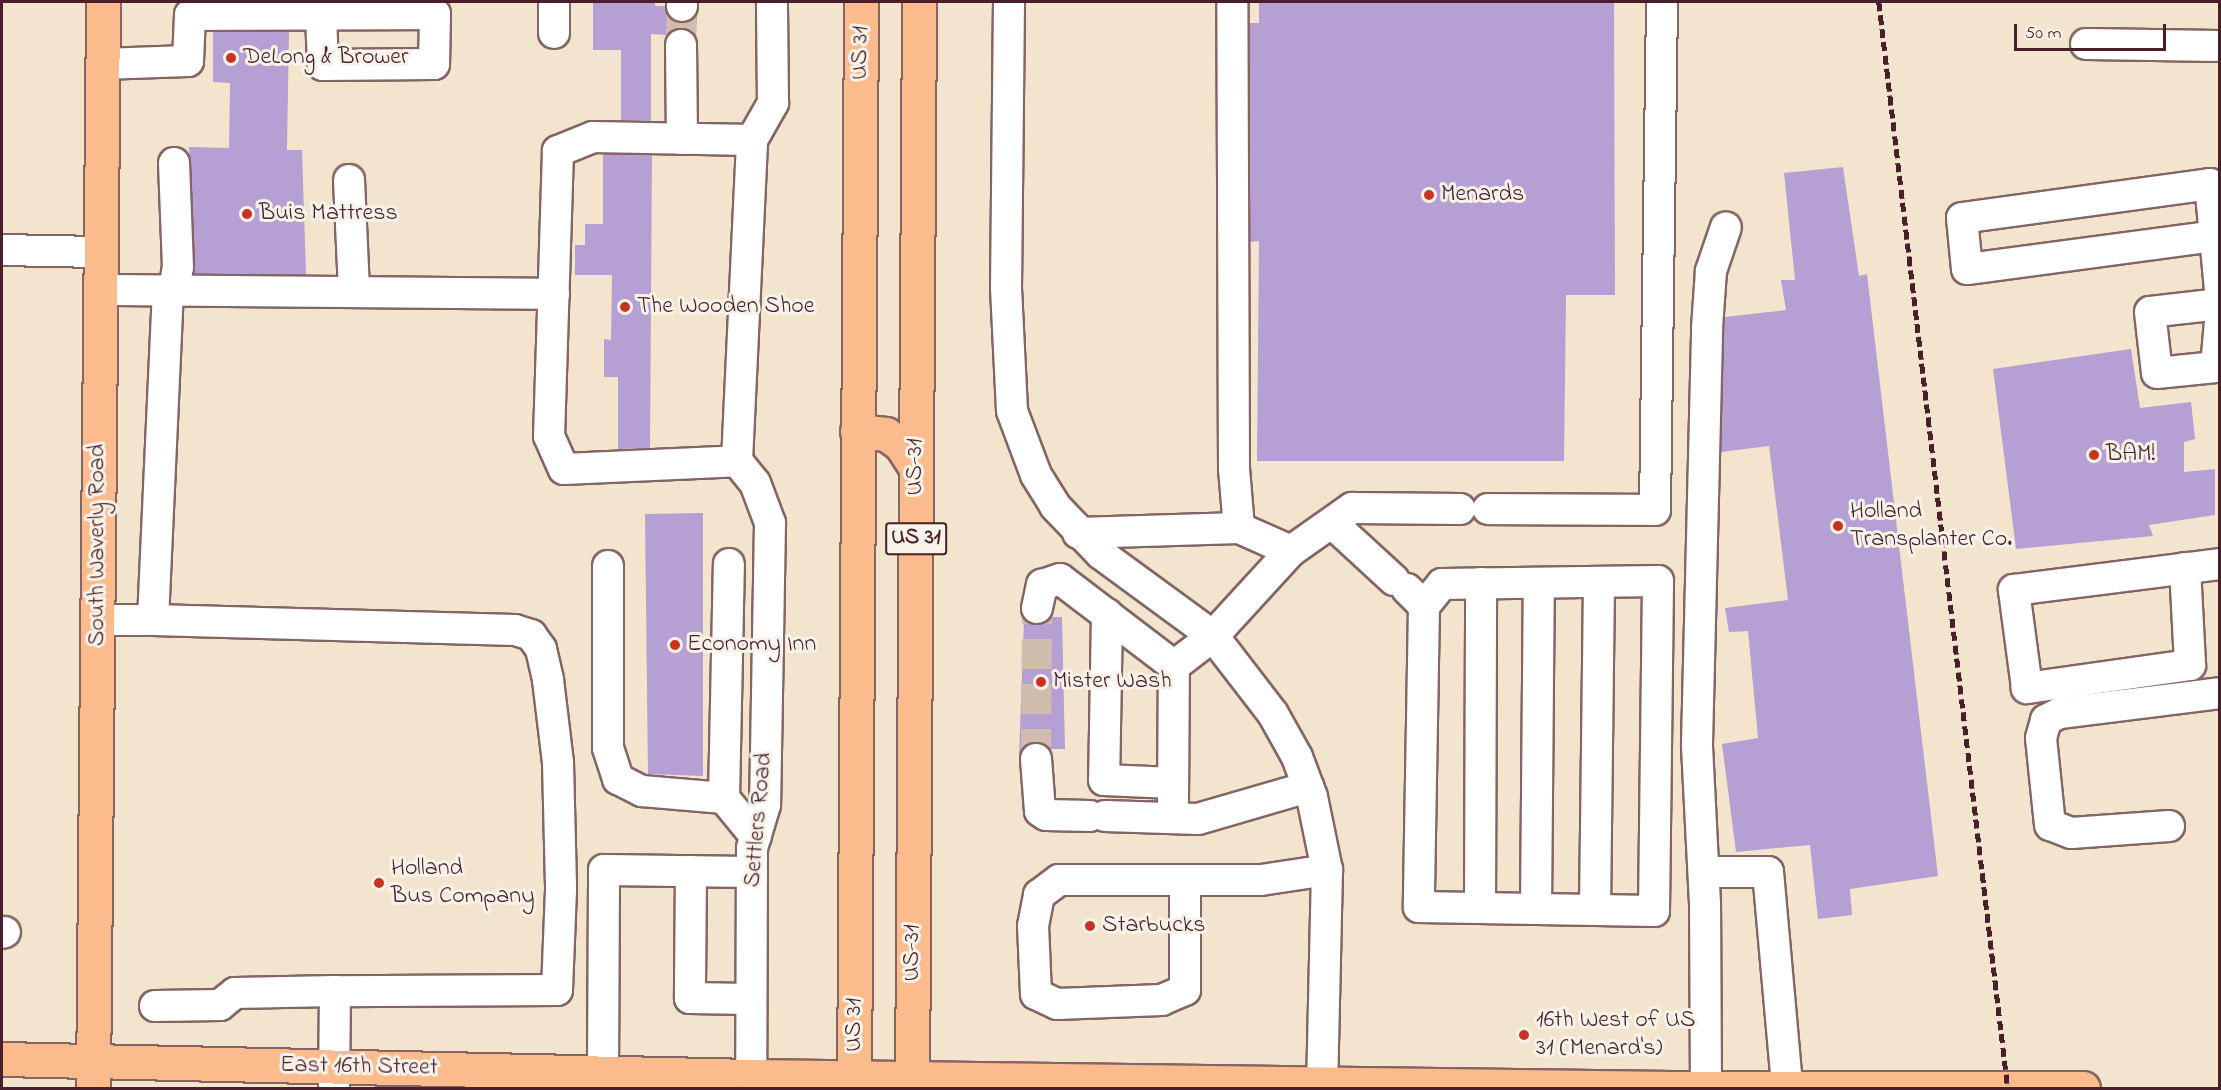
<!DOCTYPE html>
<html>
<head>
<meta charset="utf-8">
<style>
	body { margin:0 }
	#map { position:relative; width:2221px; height:1090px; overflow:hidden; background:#f3e5cd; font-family:"Indie Flower",sans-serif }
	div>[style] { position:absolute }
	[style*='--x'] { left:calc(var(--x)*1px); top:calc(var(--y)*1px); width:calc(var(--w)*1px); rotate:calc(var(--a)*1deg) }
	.building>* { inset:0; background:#b59fd3 }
	.minor-tunnel>* { height:30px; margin-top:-15px; transform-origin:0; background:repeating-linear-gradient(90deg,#d1bdad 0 30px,transparent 0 45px) }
	.roads { filter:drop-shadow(2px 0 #856464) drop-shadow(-2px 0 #856464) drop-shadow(0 2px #856464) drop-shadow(0 -2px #856464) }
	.minor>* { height:30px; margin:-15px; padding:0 15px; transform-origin:15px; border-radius:15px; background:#fff }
	.major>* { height:33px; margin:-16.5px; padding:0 16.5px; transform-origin:16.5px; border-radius:16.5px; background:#fbbb8d }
	.highway>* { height:33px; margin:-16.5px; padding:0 16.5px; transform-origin:16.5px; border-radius:16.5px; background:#fbbb8d }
	.rail>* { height:4.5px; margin-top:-2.25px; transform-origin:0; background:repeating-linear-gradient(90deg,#4a1f2b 0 9px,transparent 0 13.5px) }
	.dots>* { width:16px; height:16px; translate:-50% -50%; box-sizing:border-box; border:3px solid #f7f3e8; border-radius:50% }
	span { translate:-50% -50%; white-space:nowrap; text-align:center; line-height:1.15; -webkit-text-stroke:6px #f7f3e8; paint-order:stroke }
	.shield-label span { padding:2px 4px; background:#f7f3e8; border:2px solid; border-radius:4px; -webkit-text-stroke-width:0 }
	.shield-label { font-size:22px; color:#4a1f2b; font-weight:700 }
	.street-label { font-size:24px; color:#4a1f2b }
	.poi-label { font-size:24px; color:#4a1f2b }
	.left { translate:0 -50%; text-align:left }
	.frame { position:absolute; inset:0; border:3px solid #4a1f2b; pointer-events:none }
	.scale { position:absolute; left:2014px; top:24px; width:152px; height:27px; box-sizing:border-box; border:3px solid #4a1f2b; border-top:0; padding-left:8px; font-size:18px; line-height:21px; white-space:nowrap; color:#4a1f2b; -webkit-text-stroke:4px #f7f3e8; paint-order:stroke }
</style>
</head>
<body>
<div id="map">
	<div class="building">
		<i style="clip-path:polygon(593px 2px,655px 2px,655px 6px,665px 6px,673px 21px,681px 23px,697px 15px,696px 35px,681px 28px,668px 35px,651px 34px,651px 121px,621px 120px,621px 50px,593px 50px)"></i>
		<i style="clip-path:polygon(1259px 2px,1614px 2px,1615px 295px,1566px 295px,1564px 461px,1257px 461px,1259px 241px,1250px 242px,1249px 23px,1259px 23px)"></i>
		<i style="clip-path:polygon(213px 32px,289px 32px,287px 150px,302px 150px,306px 275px,194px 274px,189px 147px,229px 148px,230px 83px,213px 82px)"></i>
		<i style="clip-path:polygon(603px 154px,652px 155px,650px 448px,618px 449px,618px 377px,604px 377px,604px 339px,611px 340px,612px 275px,575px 275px,575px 245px,585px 245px,585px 224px,603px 224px)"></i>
		<i style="clip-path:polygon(1843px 167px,1859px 276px,1867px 274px,1938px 876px,1850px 889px,1852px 915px,1818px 919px,1810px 845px,1736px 852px,1722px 744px,1758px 738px,1748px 631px,1729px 632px,1725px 608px,1788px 600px,1769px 446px,1721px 452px,1724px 329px,1725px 317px,1786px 310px,1781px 280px,1795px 280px,1784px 173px)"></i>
		<i style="clip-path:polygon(2131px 349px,2140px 408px,2191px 402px,2195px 439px,2184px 442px,2184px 472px,2215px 469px,2215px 515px,2149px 525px,2153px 536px,2016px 549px,1993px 369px)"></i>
		<i style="clip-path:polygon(703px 513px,703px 776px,648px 774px,645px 514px)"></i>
		<i style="clip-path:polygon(1051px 617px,1062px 617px,1065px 749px,1050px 749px,1034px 742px,1026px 745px,1019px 757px,1024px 618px,1034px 625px,1043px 624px)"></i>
	</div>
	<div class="minor-tunnel">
		<i style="--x:681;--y:45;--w:39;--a:-89"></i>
		<i style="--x:1036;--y:759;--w:151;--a:-89.6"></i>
	</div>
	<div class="roads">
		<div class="minor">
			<i style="--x:1009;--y:2;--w:286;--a:90.6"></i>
			<i style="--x:1006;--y:288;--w:123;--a:87.2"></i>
			<i style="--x:1012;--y:411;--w:68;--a:69.4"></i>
			<i style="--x:1036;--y:475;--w:36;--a:58"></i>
			<i style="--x:1055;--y:506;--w:66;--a:46.2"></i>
			<i style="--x:1101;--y:554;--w:139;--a:36.2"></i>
			<i style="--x:1213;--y:636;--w:98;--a:52.4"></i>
			<i style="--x:1273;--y:714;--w:49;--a:60.8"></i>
			<i style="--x:1297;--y:757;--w:43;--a:69.4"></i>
			<i style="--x:1312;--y:797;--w:75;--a:78.4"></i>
			<i style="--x:1327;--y:870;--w:218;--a:91.3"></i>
			<i style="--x:682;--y:6;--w:4;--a:-90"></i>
			<i style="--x:554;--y:33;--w:31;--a:-90"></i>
			<i style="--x:2086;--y:44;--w:134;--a:0.9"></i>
			<i style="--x:681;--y:45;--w:94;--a:89.4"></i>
			<i style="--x:102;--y:64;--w:86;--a:-2"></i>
			<i style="--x:188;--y:61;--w:46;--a:-87.5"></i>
			<i style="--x:190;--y:15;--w:245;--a:-0.2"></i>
			<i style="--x:435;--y:14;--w:50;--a:91.1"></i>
			<i style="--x:434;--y:64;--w:111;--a:179.5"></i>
			<i style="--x:323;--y:65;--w:50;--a:-92.3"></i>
			<i style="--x:752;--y:140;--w:43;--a:-60.4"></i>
			<i style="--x:773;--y:103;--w:101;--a:-90.6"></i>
			<i style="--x:349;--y:180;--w:112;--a:87.4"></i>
			<i style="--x:2215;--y:236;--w:250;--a:172.4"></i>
			<i style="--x:1967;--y:269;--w:51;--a:-95.6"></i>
			<i style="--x:1962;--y:218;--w:250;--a:-7.8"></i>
			<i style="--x:2210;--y:184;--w:52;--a:84.5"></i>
			<i style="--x:2215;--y:236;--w:54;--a:84.7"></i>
			<i style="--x:2;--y:250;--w:98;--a:1.2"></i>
			<i style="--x:100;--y:290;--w:454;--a:0.5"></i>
			<i style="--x:168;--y:290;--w:330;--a:92.6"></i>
			<i style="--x:153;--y:620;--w:362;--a:1.6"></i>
			<i style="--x:515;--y:630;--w:17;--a:17"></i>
			<i style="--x:531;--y:635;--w:17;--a:54"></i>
			<i style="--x:541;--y:649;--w:32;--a:77"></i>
			<i style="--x:548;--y:680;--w:84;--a:83.1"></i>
			<i style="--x:558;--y:763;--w:127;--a:88.6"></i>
			<i style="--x:561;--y:890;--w:100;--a:92.3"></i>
			<i style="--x:557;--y:990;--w:222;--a:179.7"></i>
			<i style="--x:335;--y:991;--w:97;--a:90.6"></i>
			<i style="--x:174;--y:291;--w:24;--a:-81"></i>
			<i style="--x:178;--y:267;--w:104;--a:-92.2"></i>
			<i style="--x:2220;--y:304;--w:70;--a:173.5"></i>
			<i style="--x:2150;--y:312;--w:61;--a:83.5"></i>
			<i style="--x:2157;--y:373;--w:59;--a:-5.8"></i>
			<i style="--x:2216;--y:367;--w:47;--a:-85.1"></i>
			<i style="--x:737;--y:461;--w:321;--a:-87.3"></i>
			<i style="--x:752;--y:140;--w:159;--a:-178.9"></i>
			<i style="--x:593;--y:137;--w:38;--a:158"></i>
			<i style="--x:558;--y:151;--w:285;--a:91.8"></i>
			<i style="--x:549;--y:436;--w:36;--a:66"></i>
			<i style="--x:564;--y:469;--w:173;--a:-2.6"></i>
			<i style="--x:737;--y:461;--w:28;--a:51"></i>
			<i style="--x:755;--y:483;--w:43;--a:69.4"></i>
			<i style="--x:770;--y:523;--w:282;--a:91"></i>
			<i style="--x:765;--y:805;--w:45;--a:106.8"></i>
			<i style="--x:752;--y:848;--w:240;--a:90.2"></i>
			<i style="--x:1488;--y:509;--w:167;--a:0.3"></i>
			<i style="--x:1655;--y:510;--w:508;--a:-89.21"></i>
			<i style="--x:1332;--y:523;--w:84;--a:42.6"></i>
			<i style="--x:1078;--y:533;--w:161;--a:-1.8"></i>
			<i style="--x:1291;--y:551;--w:75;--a:-35.2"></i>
			<i style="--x:1352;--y:508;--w:108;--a:0.5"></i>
			<i style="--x:608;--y:566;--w:182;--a:90"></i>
			<i style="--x:608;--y:748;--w:33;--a:72"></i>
			<i style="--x:618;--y:779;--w:27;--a:27"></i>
			<i style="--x:642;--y:791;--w:82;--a:4.9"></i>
			<i style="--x:724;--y:798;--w:50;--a:50.6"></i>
			<i style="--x:2185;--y:568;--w:97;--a:87"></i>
			<i style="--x:2190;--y:665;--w:165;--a:172"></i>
			<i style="--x:2027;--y:688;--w:99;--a:-97.6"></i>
			<i style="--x:2014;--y:590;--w:208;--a:-7.2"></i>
			<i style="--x:1407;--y:589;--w:24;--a:45"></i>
			<i style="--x:1424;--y:606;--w:301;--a:91"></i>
			<i style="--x:1419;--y:907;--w:235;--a:1"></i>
			<i style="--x:1654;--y:911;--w:330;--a:-89.3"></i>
			<i style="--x:1658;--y:581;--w:216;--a:179.2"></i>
			<i style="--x:1442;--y:584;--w:28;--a:129"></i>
			<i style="--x:1037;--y:608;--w:24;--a:-78"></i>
			<i style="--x:1042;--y:585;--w:19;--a:-18"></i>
			<i style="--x:1060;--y:579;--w:143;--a:37.3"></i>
			<i style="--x:1107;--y:614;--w:166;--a:91"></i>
			<i style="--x:1104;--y:780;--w:69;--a:2.5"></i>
			<i style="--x:97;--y:620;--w:56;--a:0"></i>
			<i style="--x:1174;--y:666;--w:49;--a:-37.6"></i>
			<i style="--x:1213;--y:636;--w:115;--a:-47.5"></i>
			<i style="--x:1291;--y:551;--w:57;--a:-156.1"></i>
			<i style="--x:1239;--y:528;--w:59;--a:-94.8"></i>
			<i style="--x:1234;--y:469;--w:467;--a:-90.2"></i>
			<i style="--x:1036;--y:759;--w:52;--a:85.6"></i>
			<i style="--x:1040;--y:811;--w:7;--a:34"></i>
			<i style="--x:1046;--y:815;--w:44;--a:1.3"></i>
			<i style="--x:724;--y:798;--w:234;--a:-88.8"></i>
			<i style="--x:1173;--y:801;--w:135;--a:-89.6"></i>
			<i style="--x:1105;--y:816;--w:93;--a:1.8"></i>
			<i style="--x:1198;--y:819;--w:115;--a:-16.2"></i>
			<i style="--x:2169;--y:826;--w:98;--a:175.9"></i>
			<i style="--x:2071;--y:833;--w:22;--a:-159"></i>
			<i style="--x:2050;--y:825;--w:87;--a:-95.9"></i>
			<i style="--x:2041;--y:738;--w:19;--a:-74"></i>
			<i style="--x:2046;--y:720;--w:16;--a:-27"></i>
			<i style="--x:2060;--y:713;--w:161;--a:-7.1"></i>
			<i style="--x:691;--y:871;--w:127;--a:90.5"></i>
			<i style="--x:690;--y:998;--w:60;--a:1"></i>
			<i style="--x:1704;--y:872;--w:64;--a:0"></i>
			<i style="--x:1768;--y:872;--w:216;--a:84.9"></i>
			<i style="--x:1185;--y:882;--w:108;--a:90"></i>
			<i style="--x:1185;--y:990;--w:25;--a:157"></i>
			<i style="--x:1162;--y:1000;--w:105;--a:177.8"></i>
			<i style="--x:1057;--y:1004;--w:23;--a:-155"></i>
			<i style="--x:1036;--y:994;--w:68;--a:-92.5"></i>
			<i style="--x:1033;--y:926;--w:32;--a:-79"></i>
			<i style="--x:1039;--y:895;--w:25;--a:-37"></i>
			<i style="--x:1059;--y:880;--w:202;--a:0"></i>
			<i style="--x:1261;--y:880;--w:67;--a:-8.6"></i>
			<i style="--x:1480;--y:908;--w:325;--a:-89.8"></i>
			<i style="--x:1536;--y:909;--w:326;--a:-89.5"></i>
			<i style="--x:1595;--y:910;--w:328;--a:-89.3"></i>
			<i style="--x:2;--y:933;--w:3;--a:-18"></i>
			<i style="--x:155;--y:1006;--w:65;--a:-0.9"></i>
			<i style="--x:220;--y:1005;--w:19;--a:-39"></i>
			<i style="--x:235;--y:993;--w:100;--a:-1.1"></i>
			<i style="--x:603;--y:1073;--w:203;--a:-89.7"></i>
			<i style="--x:604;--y:870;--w:148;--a:0.8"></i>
			<i style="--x:1706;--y:1088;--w:184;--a:-90.3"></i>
			<i style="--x:1705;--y:904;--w:160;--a:-92.9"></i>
			<i style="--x:1697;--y:744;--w:416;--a:-88.6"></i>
			<i style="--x:1707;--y:328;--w:57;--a:-86"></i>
			<i style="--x:1711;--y:271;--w:46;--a:-71.2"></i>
		</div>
		<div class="major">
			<i style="--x:2;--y:1059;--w:749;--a:1.3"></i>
			<i style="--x:751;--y:1076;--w:922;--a:0.75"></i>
			<i style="--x:1673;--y:1088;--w:410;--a:0"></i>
			<i style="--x:93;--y:1088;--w:1086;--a:-89.47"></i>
		</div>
		<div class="highway">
			<i style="--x:857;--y:431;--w:29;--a:6"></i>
			<i style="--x:886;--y:434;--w:19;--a:36"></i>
			<i style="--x:901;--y:445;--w:27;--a:57"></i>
			<i style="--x:854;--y:1088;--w:1086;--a:-89.63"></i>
			<i style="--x:912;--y:1088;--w:1086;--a:-89.63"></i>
		</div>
	</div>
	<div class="rail">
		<i style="--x:1879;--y:2;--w:1094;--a:83.23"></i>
	</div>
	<div class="dots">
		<i style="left:231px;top:58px;background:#c8321e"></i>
		<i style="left:1429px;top:195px;background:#c8321e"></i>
		<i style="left:247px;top:214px;background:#c8321e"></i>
		<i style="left:625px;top:307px;background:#c8321e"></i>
		<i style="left:2094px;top:455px;background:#c8321e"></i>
		<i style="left:1838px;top:526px;background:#c8321e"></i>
		<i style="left:675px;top:645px;background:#c8321e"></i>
		<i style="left:1041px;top:682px;background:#c8321e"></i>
		<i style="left:379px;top:883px;background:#c8321e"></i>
		<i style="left:1090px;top:926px;background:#c8321e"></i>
		<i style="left:1524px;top:1035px;background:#c8321e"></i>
	</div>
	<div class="shield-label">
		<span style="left:916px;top:539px">US 31</span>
	</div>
	<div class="street-label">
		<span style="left:861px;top:53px;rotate:-89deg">US 31</span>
		<span style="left:916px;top:467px;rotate:-90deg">US-31</span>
		<span style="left:98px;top:545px;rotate:-90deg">South Waverly Road</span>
		<span style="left:759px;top:820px;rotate:-85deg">Settlers Road</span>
		<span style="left:913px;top:953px;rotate:-90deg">US-31</span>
		<span style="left:855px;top:1025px;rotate:-90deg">US 31</span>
		<span style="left:359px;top:1067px;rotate:1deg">East 16th Street</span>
	</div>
	<div class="poi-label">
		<span class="left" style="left:243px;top:58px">DeLong &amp; Brower</span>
		<span class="left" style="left:1441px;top:195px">Menards</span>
		<span class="left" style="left:259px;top:214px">Buis Mattress</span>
		<span class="left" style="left:637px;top:307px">The Wooden Shoe</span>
		<span class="left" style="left:2106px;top:455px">BAM!</span>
		<span class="left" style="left:1850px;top:526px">Holland<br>Transplanter Co.</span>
		<span class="left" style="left:687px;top:645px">Economy Inn</span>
		<span class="left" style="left:1053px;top:682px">Mister Wash</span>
		<span class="left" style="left:391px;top:883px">Holland<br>Bus Company</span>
		<span class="left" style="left:1102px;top:926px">Starbucks</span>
		<span class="left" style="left:1536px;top:1035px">16th West of US<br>31 (Menard's)</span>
	</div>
	<div class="frame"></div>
	<div class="scale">50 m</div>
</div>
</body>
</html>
